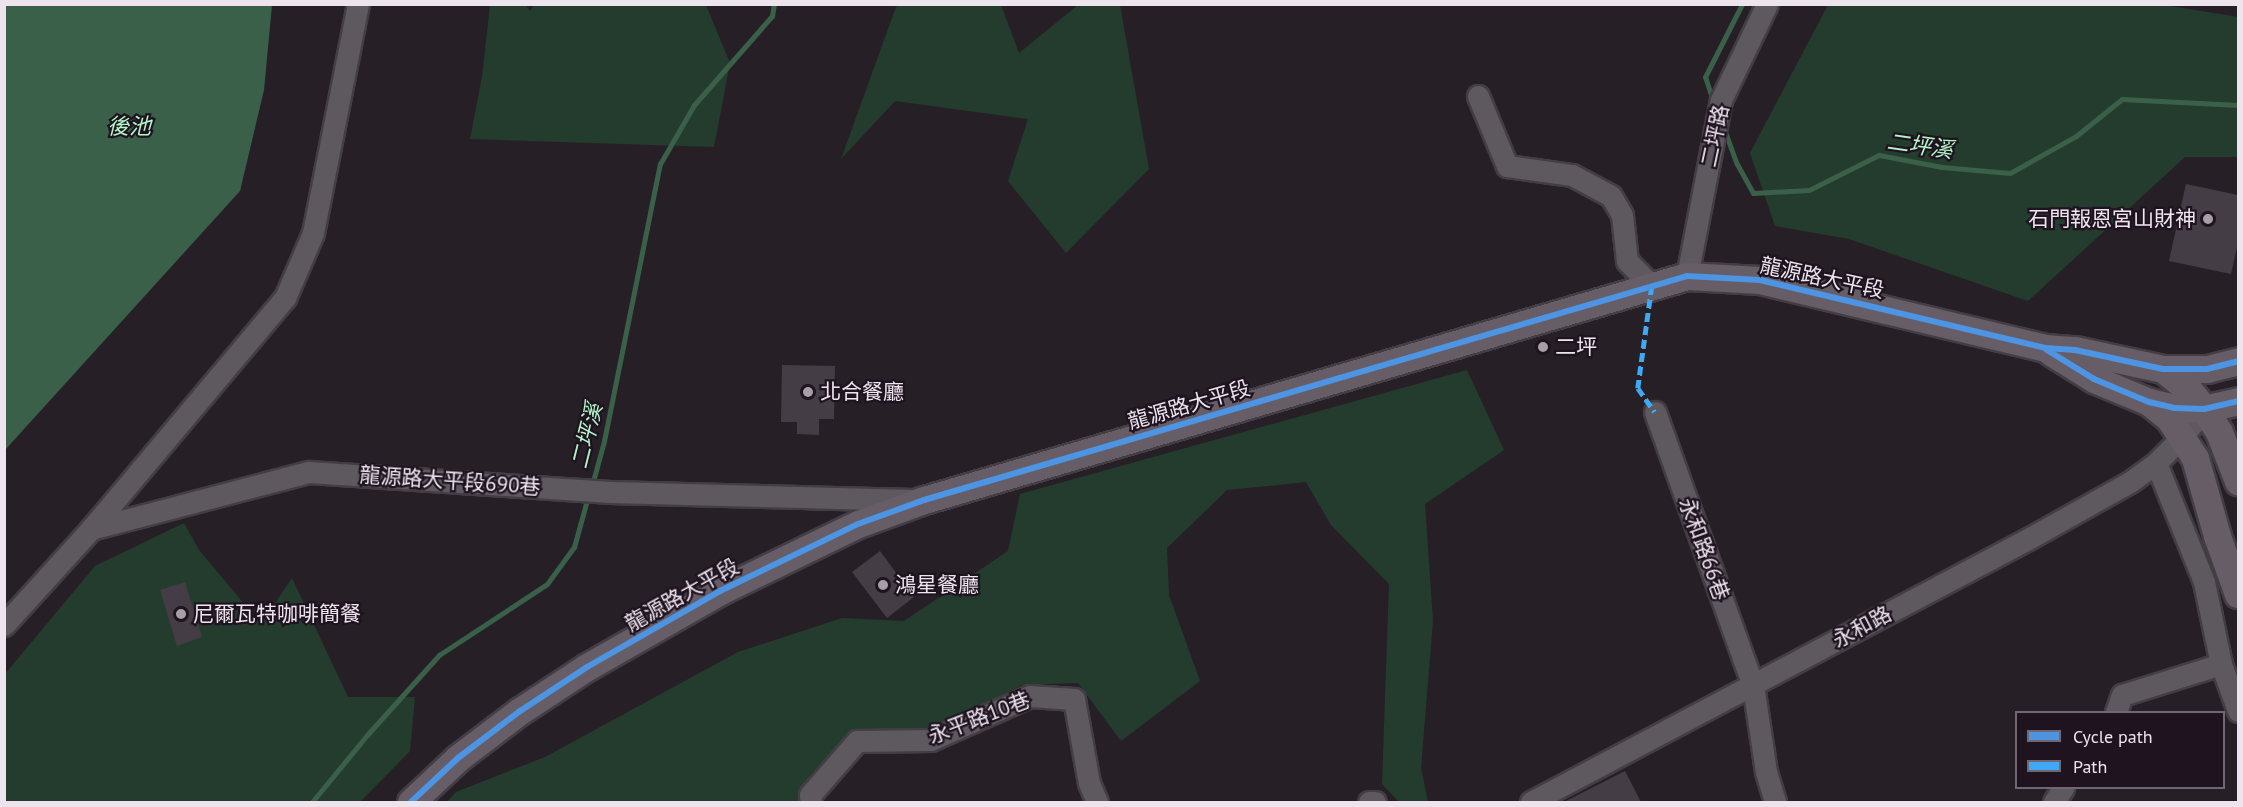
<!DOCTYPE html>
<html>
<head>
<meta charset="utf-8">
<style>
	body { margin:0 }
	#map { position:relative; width:2243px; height:807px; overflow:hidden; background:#262026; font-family:"PT Sans","Noto Sans TC",sans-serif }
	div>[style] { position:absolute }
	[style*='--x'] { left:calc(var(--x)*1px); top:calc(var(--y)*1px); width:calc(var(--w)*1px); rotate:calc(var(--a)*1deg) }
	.green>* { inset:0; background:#243c2d }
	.water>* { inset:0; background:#3b6049 }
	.stream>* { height:5px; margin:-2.5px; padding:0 2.5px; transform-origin:2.5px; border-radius:2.5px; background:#3b6049 }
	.building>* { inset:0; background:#453d46 }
	.roads { filter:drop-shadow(2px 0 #433e44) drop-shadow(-2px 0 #433e44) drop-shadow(0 2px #433e44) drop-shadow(0 -2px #433e44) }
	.minor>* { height:21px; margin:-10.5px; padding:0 10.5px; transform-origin:10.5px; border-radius:10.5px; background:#5e595e }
	.major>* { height:27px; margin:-13.5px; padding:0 13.5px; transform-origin:13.5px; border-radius:13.5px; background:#665d67 }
	.quiet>* { height:4.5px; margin-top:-2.25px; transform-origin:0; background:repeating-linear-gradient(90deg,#3fa9f5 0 9px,transparent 0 13.5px) }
	.cycleway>* { height:6px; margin:-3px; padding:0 3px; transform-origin:3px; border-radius:3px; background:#4d94e3 }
	.dots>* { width:16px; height:16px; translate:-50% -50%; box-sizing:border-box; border:3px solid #1f1320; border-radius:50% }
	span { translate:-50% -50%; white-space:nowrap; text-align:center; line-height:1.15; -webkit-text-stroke:4.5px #1f1320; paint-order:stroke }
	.street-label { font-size:21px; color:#ede4ee }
	.poi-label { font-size:21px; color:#ede4ee }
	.right { translate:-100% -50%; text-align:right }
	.left { translate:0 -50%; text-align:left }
	.water-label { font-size:22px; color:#b2f7ca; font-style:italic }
	.frame { position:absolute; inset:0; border:6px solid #ede4ee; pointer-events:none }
	.legend { position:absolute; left:2015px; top:711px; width:210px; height:78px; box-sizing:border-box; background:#1f1320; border:2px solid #716772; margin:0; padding:8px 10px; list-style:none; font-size:18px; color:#ede4ee }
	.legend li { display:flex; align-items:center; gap:12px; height:30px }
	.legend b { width:30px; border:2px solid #716772 }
</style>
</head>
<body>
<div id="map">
	<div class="green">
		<i style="clip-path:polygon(534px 5px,706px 5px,730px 63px,714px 147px,470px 139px,482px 77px,490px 5px,526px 5px,530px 11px)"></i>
		<i style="clip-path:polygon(900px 5px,1001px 5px,1019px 53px,1078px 5px,1120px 5px,1149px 169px,1066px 253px,1008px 181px,1028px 119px,895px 101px,841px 159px,896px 7px)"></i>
		<i style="clip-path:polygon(2164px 5px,2238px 17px,2238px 157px,2185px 157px,2028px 301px,1849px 239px,1775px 226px,1750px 153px,1828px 5px)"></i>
		<i style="clip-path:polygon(1467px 370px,1504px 450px,1425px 504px,1433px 621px,1421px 768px,1428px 802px,1399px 802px,1382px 784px,1389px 584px,1331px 525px,1306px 482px,1227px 490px,1167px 548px,1169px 595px,1200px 681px,1121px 741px,1078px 683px,1022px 685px,931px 732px,855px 729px,810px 775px,806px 802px,447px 802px,456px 792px,545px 757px,738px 652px,842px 618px,904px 621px,1008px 551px,1020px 494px)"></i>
		<i style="clip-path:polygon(184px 523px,199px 550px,261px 624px,292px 578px,348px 697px,415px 697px,410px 751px,360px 802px,5px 802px,5px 674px,95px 566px)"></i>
	</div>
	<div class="water">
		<i style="clip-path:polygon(5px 4px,272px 5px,264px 90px,240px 191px,5px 450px)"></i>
	</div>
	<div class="stream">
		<i style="--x:1713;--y:101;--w:25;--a:-108"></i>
		<i style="--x:1705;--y:77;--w:82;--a:-63.1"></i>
		<i style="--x:1724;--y:129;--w:37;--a:70"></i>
		<i style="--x:1737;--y:164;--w:33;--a:61"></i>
		<i style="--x:1753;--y:193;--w:56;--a:-3.1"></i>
		<i style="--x:1809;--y:190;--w:78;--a:-26.6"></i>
		<i style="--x:1879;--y:155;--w:64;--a:10.8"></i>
		<i style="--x:1942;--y:167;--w:68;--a:5"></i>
		<i style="--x:2010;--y:173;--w:76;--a:-29.3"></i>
		<i style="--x:2076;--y:136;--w:59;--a:-38.8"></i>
		<i style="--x:2122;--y:99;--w:116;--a:3"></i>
		<i style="--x:592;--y:485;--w:46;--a:-74.7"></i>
		<i style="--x:604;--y:441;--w:283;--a:-78.6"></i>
		<i style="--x:660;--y:164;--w:68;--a:-60"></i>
		<i style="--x:694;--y:105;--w:118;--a:-48.8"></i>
		<i style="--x:772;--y:16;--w:12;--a:-81"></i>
		<i style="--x:312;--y:802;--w:87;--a:-50.6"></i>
		<i style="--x:367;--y:735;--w:108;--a:-48"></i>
		<i style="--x:439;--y:655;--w:129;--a:-33.3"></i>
		<i style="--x:547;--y:584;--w:46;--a:-53.9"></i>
		<i style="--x:574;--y:547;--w:53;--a:-74.6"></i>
	</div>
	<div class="building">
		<i style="clip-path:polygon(2186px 184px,2238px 195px,2238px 243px,2231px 274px,2169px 261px)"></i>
		<i style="clip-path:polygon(782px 365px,835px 366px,834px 419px,819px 419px,819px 435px,797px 434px,797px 422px,781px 422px)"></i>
		<i style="clip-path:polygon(880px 551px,914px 597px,887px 618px,852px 572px)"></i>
		<i style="clip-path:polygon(185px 582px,202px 637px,177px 646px,160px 590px)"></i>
		<i style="clip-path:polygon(1625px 771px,1641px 802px,1564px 802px)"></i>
	</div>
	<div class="roads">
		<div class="minor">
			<i style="--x:1478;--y:96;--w:76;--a:67.5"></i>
			<i style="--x:1507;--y:166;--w:66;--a:7.9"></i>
			<i style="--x:1572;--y:175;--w:44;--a:28.3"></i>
			<i style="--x:1611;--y:196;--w:22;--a:60"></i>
			<i style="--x:1622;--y:215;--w:46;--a:83.8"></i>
			<i style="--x:1627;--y:261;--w:35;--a:45"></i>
			<i style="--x:1687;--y:276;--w:179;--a:-79.1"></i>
			<i style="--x:1721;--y:100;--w:106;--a:-64.4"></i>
			<i style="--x:1655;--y:412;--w:290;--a:70.3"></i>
			<i style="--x:1753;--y:685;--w:88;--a:81.5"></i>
			<i style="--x:1766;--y:772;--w:31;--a:73"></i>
			<i style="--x:2156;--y:463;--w:128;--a:68"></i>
			<i style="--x:2204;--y:582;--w:84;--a:78.3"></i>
			<i style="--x:2221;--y:664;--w:50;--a:70.1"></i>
			<i style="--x:91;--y:529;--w:225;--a:-14.7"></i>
			<i style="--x:309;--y:472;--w:302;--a:3.8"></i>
			<i style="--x:610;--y:492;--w:304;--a:1.5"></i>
			<i style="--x:4;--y:625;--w:130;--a:-47.8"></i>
			<i style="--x:91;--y:529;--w:302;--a:-50"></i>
			<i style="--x:285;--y:298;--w:71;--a:-66.7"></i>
			<i style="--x:313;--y:233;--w:233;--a:-78.9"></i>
			<i style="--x:2116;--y:712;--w:18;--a:-71"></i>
			<i style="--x:2122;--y:695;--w:104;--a:-17.4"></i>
			<i style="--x:811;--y:802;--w:7;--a:-98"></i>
			<i style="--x:810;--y:795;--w:72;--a:-49"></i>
			<i style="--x:857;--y:741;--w:74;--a:-0.8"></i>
			<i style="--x:931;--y:740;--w:108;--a:-24"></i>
			<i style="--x:1030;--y:696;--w:44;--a:3.9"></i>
			<i style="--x:1074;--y:699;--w:85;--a:79.9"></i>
			<i style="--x:1089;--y:783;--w:21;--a:67"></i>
			<i style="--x:1369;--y:802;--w:6;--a:0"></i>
			<i style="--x:1531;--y:802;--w:562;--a:-27.89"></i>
			<i style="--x:2028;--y:539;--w:117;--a:-29.2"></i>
			<i style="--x:2130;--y:482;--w:32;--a:-36"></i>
			<i style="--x:2156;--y:463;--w:38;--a:-45"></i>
			<i style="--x:2183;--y:436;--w:34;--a:-52"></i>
			<i style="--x:2054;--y:802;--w:17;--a:-57"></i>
		</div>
		<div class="major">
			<i style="--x:2051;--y:352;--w:51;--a:32.1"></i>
			<i style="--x:2094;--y:379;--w:60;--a:22.7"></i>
			<i style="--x:2149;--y:402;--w:26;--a:13"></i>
			<i style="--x:2174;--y:408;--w:30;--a:2"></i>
			<i style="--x:2204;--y:409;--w:35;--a:-13"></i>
			<i style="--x:2163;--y:369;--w:32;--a:39"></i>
			<i style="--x:2188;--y:389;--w:26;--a:51"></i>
			<i style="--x:2204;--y:409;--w:27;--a:57"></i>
			<i style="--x:2219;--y:432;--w:53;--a:68.8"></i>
			<i style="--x:2149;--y:402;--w:26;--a:39"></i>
			<i style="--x:2169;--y:418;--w:48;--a:57"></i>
			<i style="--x:2195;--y:458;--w:81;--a:74.2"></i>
			<i style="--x:2217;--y:536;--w:62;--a:70.1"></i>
			<i style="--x:411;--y:802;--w:64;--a:-43.1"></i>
			<i style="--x:458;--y:758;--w:78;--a:-37.2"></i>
			<i style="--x:520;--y:711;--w:80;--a:-33.3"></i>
			<i style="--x:587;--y:667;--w:153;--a:-29.7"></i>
			<i style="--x:720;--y:591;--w:153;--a:-25.9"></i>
			<i style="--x:858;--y:524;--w:70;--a:-20"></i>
			<i style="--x:924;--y:500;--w:795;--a:-16.36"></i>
			<i style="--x:1687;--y:276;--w:73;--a:3.1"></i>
			<i style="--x:1760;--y:280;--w:293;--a:13.4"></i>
			<i style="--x:2045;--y:348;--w:30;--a:4"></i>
			<i style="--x:2075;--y:350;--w:90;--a:12.2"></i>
			<i style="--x:2163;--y:369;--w:44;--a:0"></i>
			<i style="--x:2207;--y:369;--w:32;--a:-14"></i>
		</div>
	</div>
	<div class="quiet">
		<i style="--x:1652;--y:286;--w:103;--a:97.8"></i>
		<i style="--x:1638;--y:388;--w:29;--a:55"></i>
	</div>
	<div class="cycleway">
		<i style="--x:2047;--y:350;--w:55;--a:31.7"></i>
		<i style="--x:2094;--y:379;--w:60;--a:22.7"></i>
		<i style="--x:2149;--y:402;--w:26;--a:13"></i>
		<i style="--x:2174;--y:408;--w:30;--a:2"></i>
		<i style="--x:2204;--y:409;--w:35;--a:-13"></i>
		<i style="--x:411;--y:802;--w:64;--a:-43.1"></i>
		<i style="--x:458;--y:758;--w:78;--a:-37.2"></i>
		<i style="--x:520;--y:711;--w:80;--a:-33.3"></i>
		<i style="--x:587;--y:667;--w:153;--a:-29.7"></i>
		<i style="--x:720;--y:591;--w:153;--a:-25.9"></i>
		<i style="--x:858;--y:524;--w:70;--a:-20"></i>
		<i style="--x:924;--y:500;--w:795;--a:-16.36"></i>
		<i style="--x:1687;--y:276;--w:73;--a:3.1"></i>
		<i style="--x:1760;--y:280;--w:293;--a:13.4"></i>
		<i style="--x:2045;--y:348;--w:30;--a:4"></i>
		<i style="--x:2075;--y:350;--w:90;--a:12.2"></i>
		<i style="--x:2163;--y:369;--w:44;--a:0"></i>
		<i style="--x:2207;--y:369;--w:32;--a:-14"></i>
	</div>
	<div class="dots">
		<i style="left:2208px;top:219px;background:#a79fa8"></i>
		<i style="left:1543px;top:347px;background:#a79fa8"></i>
		<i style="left:808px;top:392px;background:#a79fa8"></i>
		<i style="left:883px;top:585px;background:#a79fa8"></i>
		<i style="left:181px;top:614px;background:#a79fa8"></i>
	</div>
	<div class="street-label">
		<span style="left:1715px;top:136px;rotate:-78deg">二坪路</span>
		<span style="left:1822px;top:278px;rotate:12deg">龍源路大平段</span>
		<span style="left:1189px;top:405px;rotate:-16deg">龍源路大平段</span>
		<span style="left:450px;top:481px;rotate:4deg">龍源路大平段690巷</span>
		<span style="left:1704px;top:549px;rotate:70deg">永和路66巷</span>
		<span style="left:682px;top:595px;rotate:-29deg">龍源路大平段</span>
		<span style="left:1862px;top:627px;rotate:-28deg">永和路</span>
		<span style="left:979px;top:718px;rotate:-21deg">永平路10巷</span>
	</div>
	<div class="poi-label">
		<span class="right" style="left:2196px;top:219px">石門報恩宮山財神</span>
		<span class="left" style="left:1555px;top:347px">二坪</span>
		<span class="left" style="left:820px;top:392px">北合餐廳</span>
		<span class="left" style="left:895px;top:585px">鴻星餐廳</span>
		<span class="left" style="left:193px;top:614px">尼爾瓦特咖啡簡餐</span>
	</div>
	<div class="water-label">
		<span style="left:129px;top:127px">後池</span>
		<span style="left:1920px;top:146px;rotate:8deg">二坪溪</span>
		<span style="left:587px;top:436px;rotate:-76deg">二坪溪</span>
	</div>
	<div class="frame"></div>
	<ul class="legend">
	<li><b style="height:8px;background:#4d94e3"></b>Cycle path</li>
	<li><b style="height:8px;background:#3fa9f5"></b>Path</li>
	</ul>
</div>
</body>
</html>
